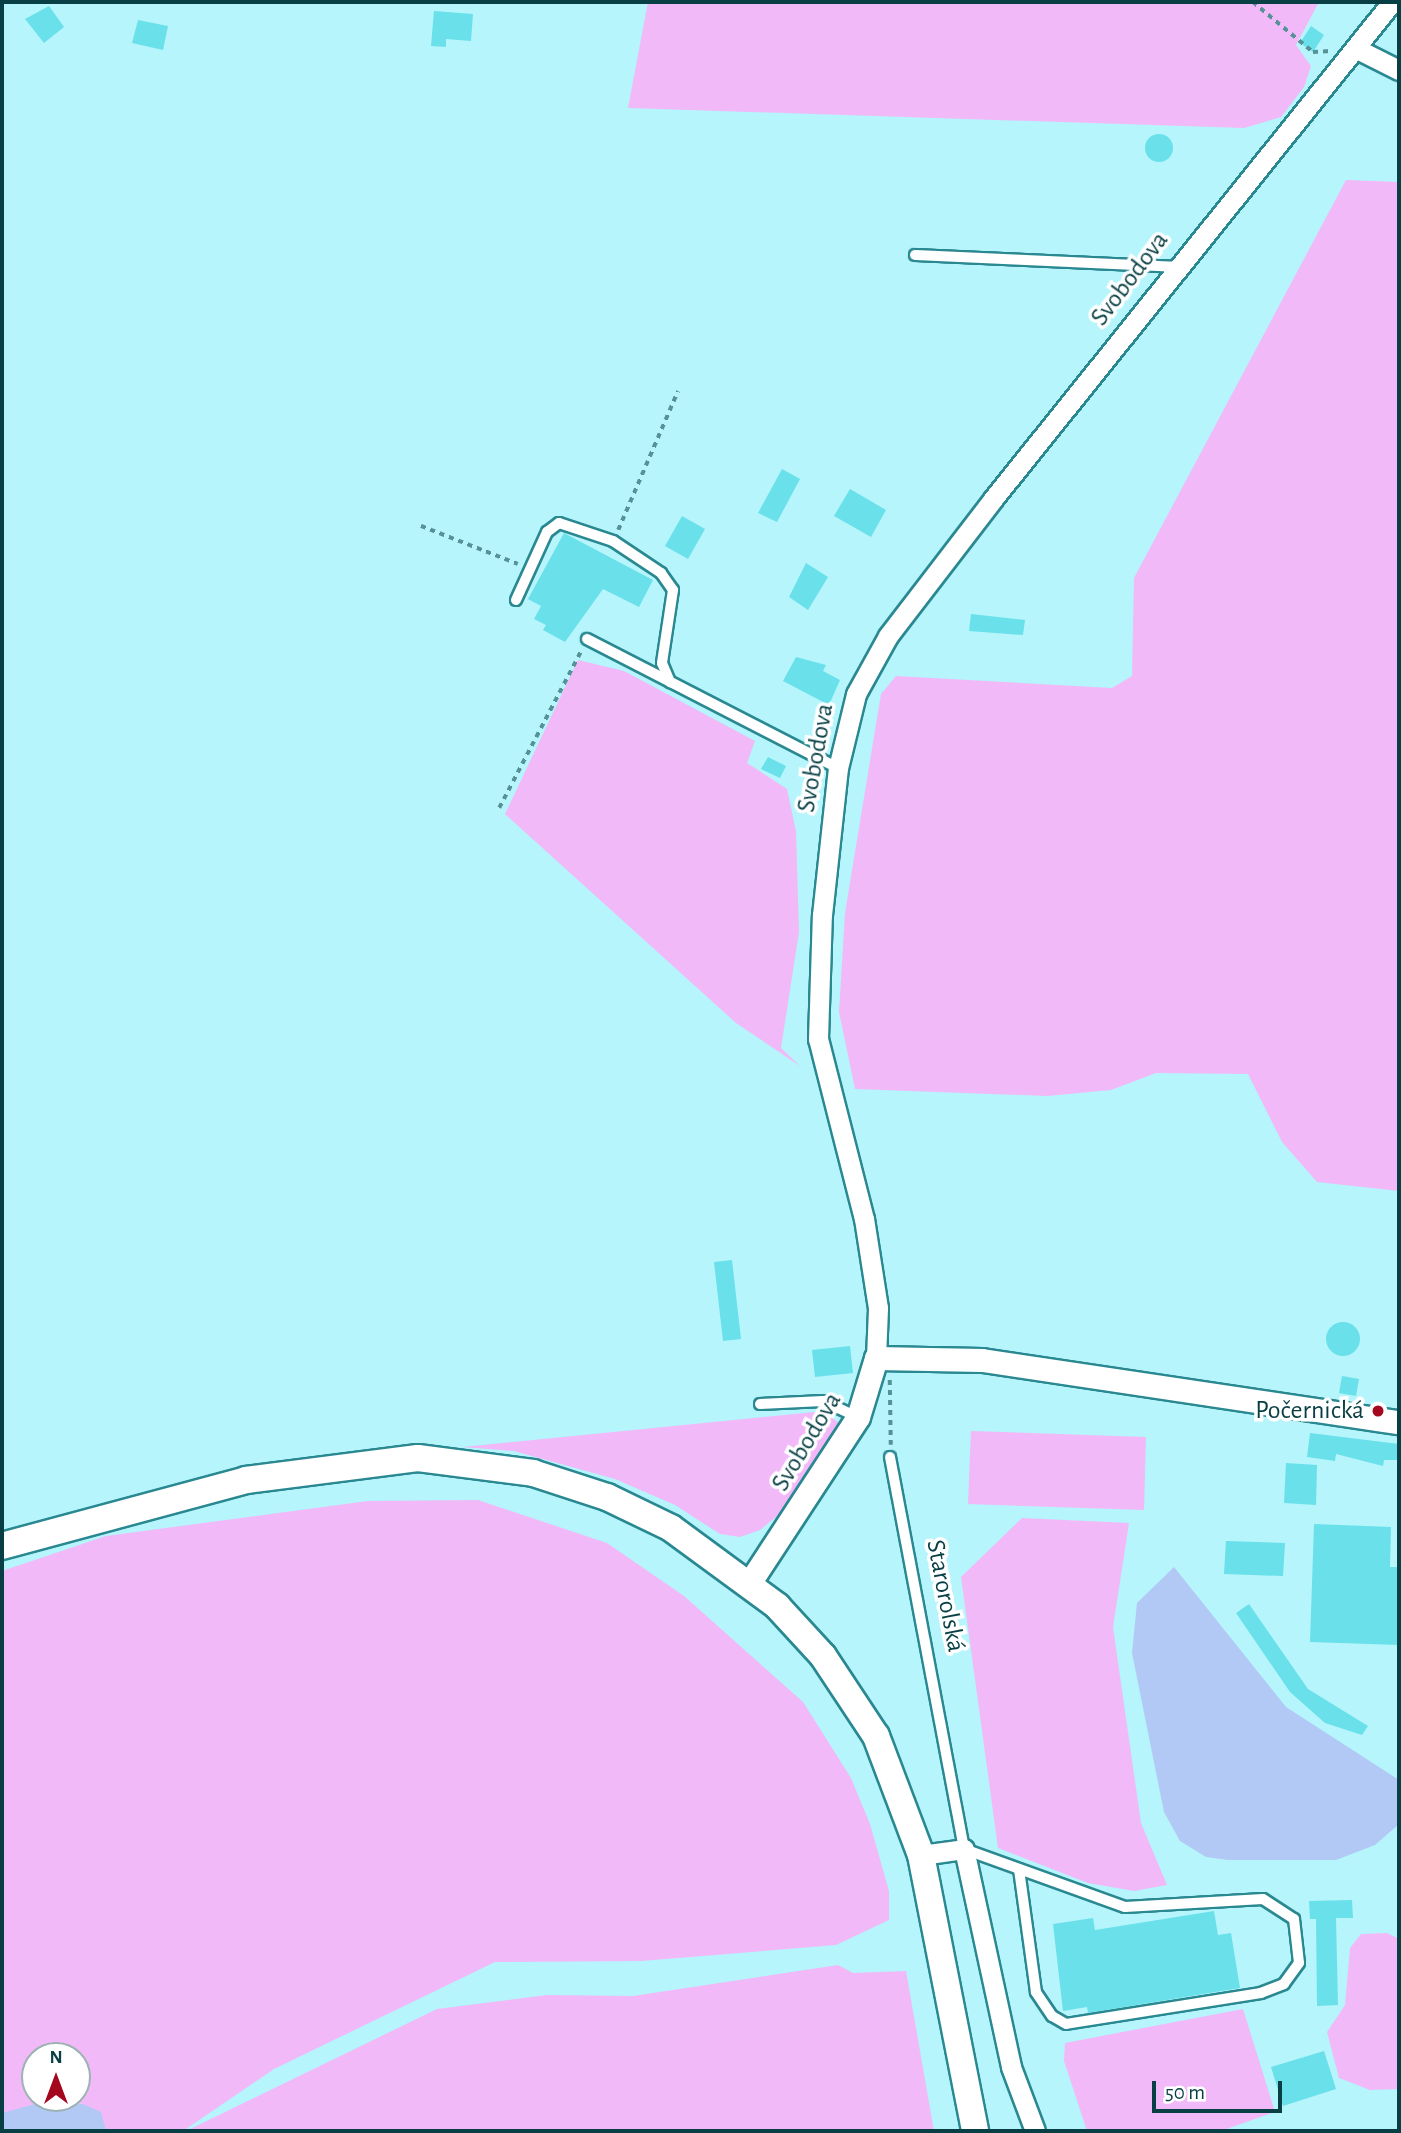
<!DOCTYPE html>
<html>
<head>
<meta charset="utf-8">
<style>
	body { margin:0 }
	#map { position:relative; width:1401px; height:2133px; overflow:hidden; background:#b5f5fb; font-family:"Alegreya Sans",sans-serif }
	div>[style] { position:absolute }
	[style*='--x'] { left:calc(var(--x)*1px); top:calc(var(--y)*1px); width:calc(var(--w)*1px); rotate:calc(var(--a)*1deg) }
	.green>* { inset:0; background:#f2b9f8 }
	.water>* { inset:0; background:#b2c9f6 }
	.building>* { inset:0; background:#6ae0eb }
	.round { border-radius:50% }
	.path>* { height:3.5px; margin-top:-1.75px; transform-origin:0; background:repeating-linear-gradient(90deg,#569197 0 5px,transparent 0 10px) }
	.roads { filter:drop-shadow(2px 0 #2a8891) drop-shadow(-2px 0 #2a8891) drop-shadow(0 2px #2a8891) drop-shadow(0 -2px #2a8891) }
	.service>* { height:10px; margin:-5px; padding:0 5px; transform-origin:5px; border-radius:5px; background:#fff }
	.minor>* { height:19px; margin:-9.5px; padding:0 9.5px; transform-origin:9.5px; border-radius:9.5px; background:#fff }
	.tertiary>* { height:23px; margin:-11.5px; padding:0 11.5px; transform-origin:11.5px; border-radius:11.5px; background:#fff }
	.secondary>* { height:26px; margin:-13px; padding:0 13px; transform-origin:13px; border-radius:13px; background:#fff }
	.dots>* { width:19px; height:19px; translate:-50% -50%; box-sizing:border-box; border:4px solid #fff; border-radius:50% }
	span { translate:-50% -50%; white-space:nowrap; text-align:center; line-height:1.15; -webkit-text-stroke:7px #fff; paint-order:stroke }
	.street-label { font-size:26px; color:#083f44 }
	.poi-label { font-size:26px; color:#083f44 }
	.right { translate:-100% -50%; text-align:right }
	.frame { position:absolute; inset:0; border:4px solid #083f44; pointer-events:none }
	.north { position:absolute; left:21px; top:2042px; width:70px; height:70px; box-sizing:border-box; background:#fff; border:2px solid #9cb2b4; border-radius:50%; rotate:0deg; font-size:19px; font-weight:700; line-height:28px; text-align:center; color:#083f44 }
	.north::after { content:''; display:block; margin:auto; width:24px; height:32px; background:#a4081f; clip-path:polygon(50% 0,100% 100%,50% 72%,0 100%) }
	.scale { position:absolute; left:1152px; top:2081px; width:130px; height:32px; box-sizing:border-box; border:4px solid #083f44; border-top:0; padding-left:9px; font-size:21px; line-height:24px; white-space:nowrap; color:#083f44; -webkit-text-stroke:5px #fff; paint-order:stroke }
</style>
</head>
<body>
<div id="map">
	<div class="green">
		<i style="clip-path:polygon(648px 2px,1319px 2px,1296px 45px,1311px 66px,1304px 87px,1281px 117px,1244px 128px,628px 108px)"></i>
		<i style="clip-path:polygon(1346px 180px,1399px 182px,1399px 1191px,1317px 1182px,1282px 1142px,1248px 1074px,1156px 1073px,1111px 1090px,1047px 1096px,855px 1089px,839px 1012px,845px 913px,881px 694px,896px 676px,1112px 688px,1132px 676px,1134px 578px)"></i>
		<i style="clip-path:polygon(578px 660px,624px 671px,755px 741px,747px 763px,787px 789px,796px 831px,799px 932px,781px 1048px,800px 1066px,736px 1023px,505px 814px)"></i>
		<i style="clip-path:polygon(824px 1411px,840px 1424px,787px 1508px,760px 1530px,740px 1537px,720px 1534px,675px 1505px,615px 1479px,514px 1451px,463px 1447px)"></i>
		<i style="clip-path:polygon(971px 1431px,1146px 1437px,1144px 1510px,968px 1504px)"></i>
		<i style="clip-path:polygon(evenodd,478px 1500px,607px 1543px,684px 1596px,803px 1702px,851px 1778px,870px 1824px,889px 1891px,889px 1920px,836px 1945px,641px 1961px,495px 1962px,274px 2069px,183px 2131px,106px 2131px,83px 2104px,70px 2103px,2px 2113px,2px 1571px,106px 1536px,368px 1501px,478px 1500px,35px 2056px,77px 2056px,77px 2098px,35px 2098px,35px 2056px)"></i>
		<i style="clip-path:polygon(1022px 1518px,1129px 1523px,1113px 1627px,1141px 1823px,1167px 1885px,1134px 1891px,1088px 1883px,998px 1848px,961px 1577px)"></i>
		<i style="clip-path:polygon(1387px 1933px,1399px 1939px,1399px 2089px,1370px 2090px,1339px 2078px,1327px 2032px,1345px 2005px,1350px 1948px,1361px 1934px)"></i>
		<i style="clip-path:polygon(838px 1965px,853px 1973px,906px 1971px,934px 2131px,186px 2131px,437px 2009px,547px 1995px,633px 1996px)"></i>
		<i style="clip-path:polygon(1243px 2009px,1275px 2112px,1221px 2131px,1087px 2131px,1064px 2061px,1065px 2043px)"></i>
	</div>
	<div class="water">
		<i style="clip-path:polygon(1174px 1567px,1286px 1707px,1399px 1780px,1399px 1824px,1375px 1845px,1336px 1860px,1228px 1860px,1206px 1857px,1180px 1841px,1164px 1812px,1132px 1653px,1137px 1603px)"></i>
		<i style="clip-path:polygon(39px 2103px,83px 2104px,101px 2112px,106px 2131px,2px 2131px,2px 2113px)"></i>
	</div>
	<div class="building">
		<i style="clip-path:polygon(49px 6px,64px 27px,44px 43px,25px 19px)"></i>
		<i style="clip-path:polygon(434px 11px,473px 14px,471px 41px,446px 39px,446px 47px,431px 46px)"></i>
		<i style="clip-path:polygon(138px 20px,168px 26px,163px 50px,132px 43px)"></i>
		<i style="clip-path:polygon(1311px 26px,1324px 35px,1313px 52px,1300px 43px)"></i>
		<i class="round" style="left:1145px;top:134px;width:28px;height:28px"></i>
		<i style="clip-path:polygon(782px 469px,800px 479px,777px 522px,758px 513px)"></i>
		<i style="clip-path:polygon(850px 489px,886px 510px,871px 537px,834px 516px)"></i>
		<i style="clip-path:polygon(682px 516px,705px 529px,688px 559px,665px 546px)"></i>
		<i style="clip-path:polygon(564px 533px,653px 580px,639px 607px,603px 589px,565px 642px,543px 630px,546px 625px,534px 619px,541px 606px,528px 599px)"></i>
		<i style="clip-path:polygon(806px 563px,828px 577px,808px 610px,789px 597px)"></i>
		<i style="clip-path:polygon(971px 614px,1025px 620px,1023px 635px,969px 631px)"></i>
		<i style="clip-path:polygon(796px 657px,826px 665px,823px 671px,840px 680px,829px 705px,783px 681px)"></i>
		<i style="clip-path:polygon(768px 757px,786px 766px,780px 778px,761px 769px)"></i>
		<i style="clip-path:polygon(732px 1260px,741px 1339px,723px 1341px,714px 1262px)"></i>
		<i class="round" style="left:1326px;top:1322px;width:34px;height:34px"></i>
		<i style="clip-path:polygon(850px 1346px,853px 1373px,815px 1377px,812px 1350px)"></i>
		<i style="clip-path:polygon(1342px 1376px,1359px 1379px,1356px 1396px,1339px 1393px)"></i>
		<i style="clip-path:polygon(1310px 1433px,1399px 1444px,1399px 1460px,1384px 1460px,1383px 1466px,1336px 1454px,1335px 1461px,1307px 1457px)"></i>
		<i style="clip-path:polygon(1286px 1463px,1317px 1465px,1316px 1505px,1284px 1503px)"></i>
		<i style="clip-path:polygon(1314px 1524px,1391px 1527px,1390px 1567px,1399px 1567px,1399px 1645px,1310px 1642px)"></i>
		<i style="clip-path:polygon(1226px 1541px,1285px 1543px,1283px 1576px,1224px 1574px)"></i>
		<i style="clip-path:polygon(1249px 1604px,1308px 1689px,1368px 1726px,1362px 1735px,1325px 1723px,1290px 1692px,1236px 1613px)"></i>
		<i style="clip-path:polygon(1352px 1900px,1353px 1918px,1336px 1918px,1338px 2005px,1317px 2006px,1316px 1919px,1310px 1919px,1309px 1901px)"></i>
		<i style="clip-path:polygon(1214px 1911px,1218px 1935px,1231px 1933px,1240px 1988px,1088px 2013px,1087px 2007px,1063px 2011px,1053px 1924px,1093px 1918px,1095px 1930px)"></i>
		<i style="clip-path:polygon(1324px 2051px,1336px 2089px,1283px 2106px,1271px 2067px)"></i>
	</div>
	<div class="path">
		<i style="--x:1253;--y:2;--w:78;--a:39.8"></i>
		<i style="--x:1313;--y:52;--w:18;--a:-3"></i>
		<i style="--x:421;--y:526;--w:104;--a:21.4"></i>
		<i style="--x:618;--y:530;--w:151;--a:-66.7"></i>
		<i style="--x:499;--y:808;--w:177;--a:-62.4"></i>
		<i style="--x:890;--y:1380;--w:65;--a:89.1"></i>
	</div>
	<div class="roads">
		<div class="service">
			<i style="--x:915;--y:255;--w:260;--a:2.6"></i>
			<i style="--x:516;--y:600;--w:75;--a:-65.5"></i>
			<i style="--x:547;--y:532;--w:15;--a:-37"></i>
			<i style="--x:559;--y:523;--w:57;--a:18.4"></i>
			<i style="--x:613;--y:541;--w:58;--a:33.7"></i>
			<i style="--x:661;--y:573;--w:21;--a:55"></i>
			<i style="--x:673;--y:590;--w:74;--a:98.6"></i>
			<i style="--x:662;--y:663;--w:21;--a:67"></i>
			<i style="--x:587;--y:639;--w:282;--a:27.2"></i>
			<i style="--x:760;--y:1404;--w:63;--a:-2.7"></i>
			<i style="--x:823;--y:1401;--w:38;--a:25"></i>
			<i style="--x:890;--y:1457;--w:399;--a:79.3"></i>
			<i style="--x:964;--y:1849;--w:171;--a:19.8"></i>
			<i style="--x:1125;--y:1907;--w:138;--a:-3.3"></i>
			<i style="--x:1263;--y:1899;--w:37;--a:33"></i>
			<i style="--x:1294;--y:1919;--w:44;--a:83.5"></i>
			<i style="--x:1299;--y:1963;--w:26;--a:126"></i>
			<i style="--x:1284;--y:1984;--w:25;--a:159"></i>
			<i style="--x:1261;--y:1993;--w:197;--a:171"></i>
			<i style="--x:1066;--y:2024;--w:16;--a:-150"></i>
			<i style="--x:1052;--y:2016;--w:29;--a:-124"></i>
			<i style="--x:1036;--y:1992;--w:124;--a:-97.9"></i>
		</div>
		<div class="minor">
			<i style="--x:1359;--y:50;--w:45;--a:26.6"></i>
			<i style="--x:876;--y:1358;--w:50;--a:-87.7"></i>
			<i style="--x:878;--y:1308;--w:90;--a:-98.9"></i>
			<i style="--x:864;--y:1219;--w:186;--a:-104.3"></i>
			<i style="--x:818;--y:1039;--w:124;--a:-88.2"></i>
			<i style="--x:822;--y:915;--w:148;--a:-83.8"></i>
			<i style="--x:838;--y:768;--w:76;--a:-76.3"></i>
			<i style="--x:856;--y:694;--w:66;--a:-61.1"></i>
			<i style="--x:888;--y:636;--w:173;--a:-52.5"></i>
			<i style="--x:993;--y:499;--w:637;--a:-51.24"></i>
			<i style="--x:921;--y:1855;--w:43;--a:-7.9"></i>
			<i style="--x:964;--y:1849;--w:223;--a:77.8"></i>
			<i style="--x:1011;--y:2067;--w:68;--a:69.4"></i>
		</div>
		<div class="tertiary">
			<i style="--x:750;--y:1582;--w:197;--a:-56.8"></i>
			<i style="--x:858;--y:1417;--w:62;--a:-73"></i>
			<i style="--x:876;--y:1358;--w:106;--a:1.1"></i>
			<i style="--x:982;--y:1360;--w:422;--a:8.5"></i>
		</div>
		<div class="secondary">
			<i style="--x:2;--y:1546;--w:253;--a:-15.1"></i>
			<i style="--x:246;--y:1480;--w:173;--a:-7.3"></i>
			<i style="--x:418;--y:1458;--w:116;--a:7.4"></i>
			<i style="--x:533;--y:1473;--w:78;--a:18"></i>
			<i style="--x:607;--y:1497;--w:71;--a:25.8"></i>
			<i style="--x:671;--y:1528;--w:132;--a:36.3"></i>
			<i style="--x:777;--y:1606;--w:68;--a:47.4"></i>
			<i style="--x:823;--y:1656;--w:96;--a:56.5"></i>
			<i style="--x:876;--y:1736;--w:127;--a:69.3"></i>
			<i style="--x:921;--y:1855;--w:281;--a:78.9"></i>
		</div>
	</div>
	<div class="dots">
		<i style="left:1378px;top:1411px;background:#a4081f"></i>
	</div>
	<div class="street-label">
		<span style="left:1130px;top:279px;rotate:-53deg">Svobodova</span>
		<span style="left:816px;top:758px;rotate:-80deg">Svobodova</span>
		<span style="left:807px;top:1442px;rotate:-59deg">Svobodova</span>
		<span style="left:945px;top:1596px;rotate:79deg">Starorolská</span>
	</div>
	<div class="poi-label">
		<span class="right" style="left:1364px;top:1411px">Počernická</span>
	</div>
	<div class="frame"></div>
	<div class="north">N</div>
	<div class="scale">50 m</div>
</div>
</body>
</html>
